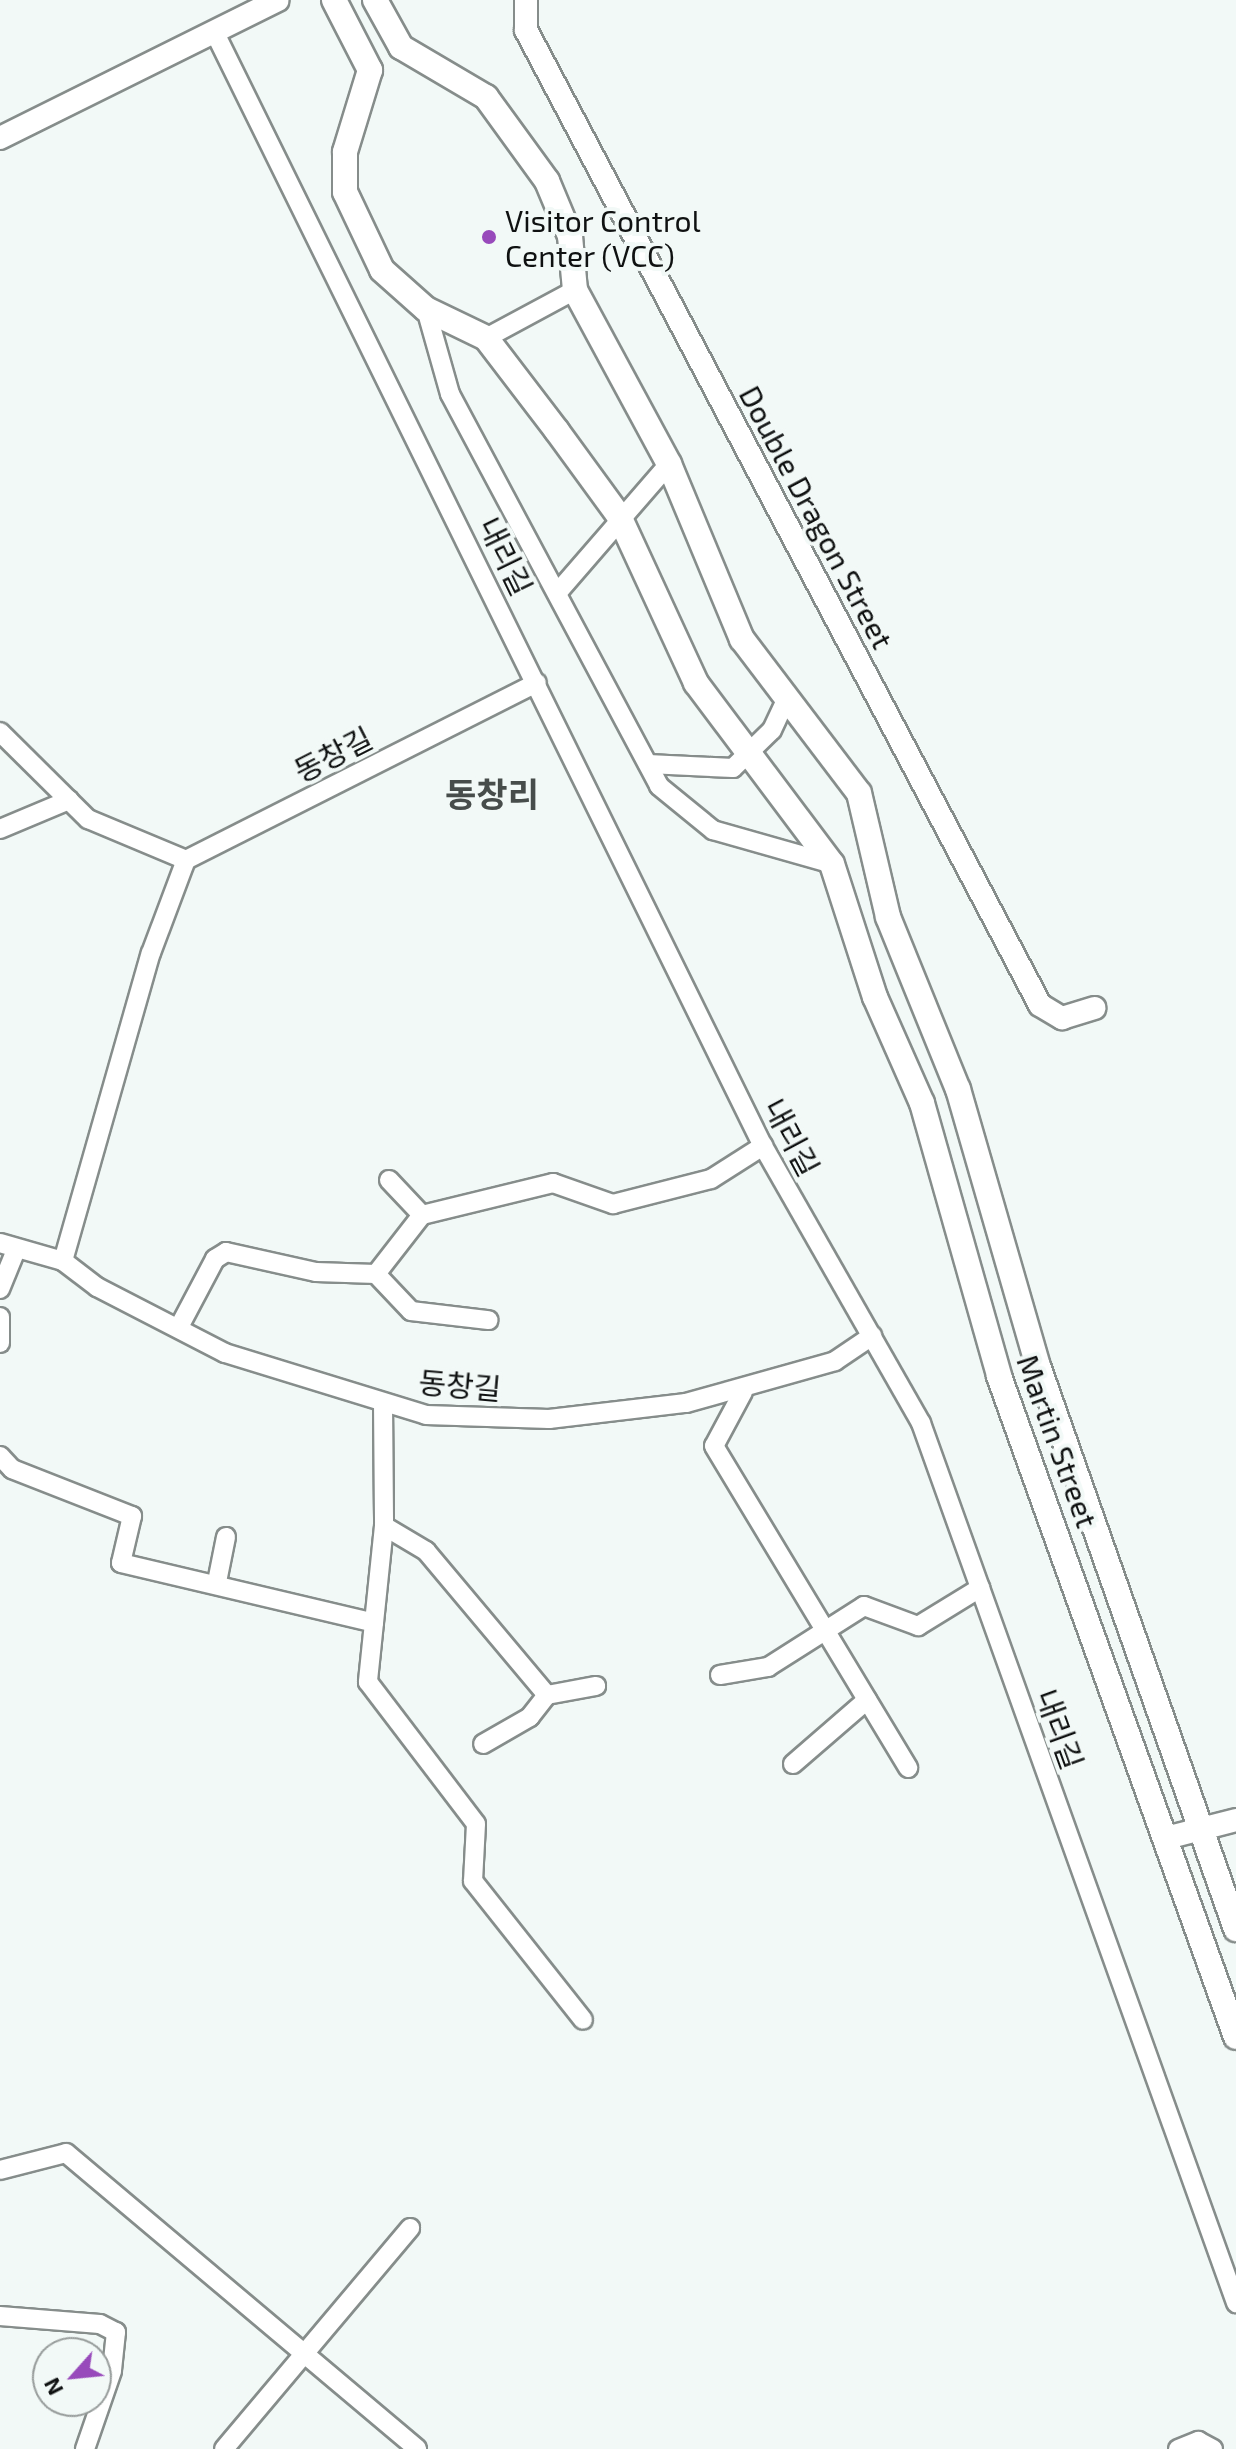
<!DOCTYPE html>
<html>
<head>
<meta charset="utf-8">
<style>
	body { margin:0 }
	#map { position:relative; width:1236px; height:2449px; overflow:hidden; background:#f2f9f7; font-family:"Exo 2","Noto Sans KR",sans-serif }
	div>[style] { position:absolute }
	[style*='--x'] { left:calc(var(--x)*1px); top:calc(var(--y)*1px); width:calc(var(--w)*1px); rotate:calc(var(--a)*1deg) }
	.roads { filter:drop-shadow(2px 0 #868d8b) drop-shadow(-2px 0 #868d8b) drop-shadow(0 2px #868d8b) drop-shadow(0 -2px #868d8b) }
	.minor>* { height:18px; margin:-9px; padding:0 9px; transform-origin:9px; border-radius:9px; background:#fff }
	.tertiary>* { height:22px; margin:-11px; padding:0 11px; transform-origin:11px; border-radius:11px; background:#fff }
	.secondary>* { height:24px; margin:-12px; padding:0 12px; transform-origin:12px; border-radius:12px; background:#fff }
	.dots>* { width:22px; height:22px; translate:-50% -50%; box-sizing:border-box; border:4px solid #f2f9f7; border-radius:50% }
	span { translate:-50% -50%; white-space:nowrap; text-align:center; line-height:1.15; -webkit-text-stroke:8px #f2f9f7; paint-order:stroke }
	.poi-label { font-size:30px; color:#0f1111 }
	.left { translate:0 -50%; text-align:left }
	.street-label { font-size:30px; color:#0f1111 }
	.quarter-label { font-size:34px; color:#474d4b; font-weight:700 }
	.north { position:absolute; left:32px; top:2337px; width:80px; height:80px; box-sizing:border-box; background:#f2f9f7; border:2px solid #979c9b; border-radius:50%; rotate:243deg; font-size:22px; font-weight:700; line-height:32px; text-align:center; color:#0f1111 }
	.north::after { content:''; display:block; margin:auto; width:28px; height:36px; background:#984abb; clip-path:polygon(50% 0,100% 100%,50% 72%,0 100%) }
</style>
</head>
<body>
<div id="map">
	<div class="roads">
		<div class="minor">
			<i style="--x:214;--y:31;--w:1243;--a:63.79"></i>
			<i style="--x:763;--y:1146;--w:319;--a:60.3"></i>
			<i style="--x:921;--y:1423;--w:935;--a:70.3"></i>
			<i style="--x:426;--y:309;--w:88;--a:74.2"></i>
			<i style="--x:450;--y:394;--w:444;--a:61.9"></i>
			<i style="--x:659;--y:786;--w:70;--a:39.2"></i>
			<i style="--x:713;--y:830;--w:124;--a:15.9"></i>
			<i style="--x:486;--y:338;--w:101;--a:-28.3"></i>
			<i style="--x:558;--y:592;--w:169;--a:-49.1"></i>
			<i style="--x:0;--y:732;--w:124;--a:44.7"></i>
			<i style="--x:88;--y:819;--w:106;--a:22.7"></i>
			<i style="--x:648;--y:764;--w:85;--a:2.7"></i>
			<i style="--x:733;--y:768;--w:54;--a:-44.3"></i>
			<i style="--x:772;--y:730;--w:31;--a:-65"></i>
			<i style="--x:0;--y:829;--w:75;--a:-22.8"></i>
			<i style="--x:389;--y:1180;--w:48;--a:46.7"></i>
			<i style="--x:0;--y:1243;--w:66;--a:15.9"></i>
			<i style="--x:63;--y:1261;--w:43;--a:37.4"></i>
			<i style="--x:97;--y:1287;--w:144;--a:27.3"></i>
			<i style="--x:225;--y:1353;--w:210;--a:17.1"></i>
			<i style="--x:426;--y:1415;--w:123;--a:1.9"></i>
			<i style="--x:549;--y:1419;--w:138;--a:-6.7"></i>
			<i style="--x:686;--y:1403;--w:155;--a:-15.7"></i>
			<i style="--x:835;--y:1361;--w:45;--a:-34"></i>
			<i style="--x:63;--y:1261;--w:320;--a:-74.1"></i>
			<i style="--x:151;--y:953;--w:99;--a:-69.4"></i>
			<i style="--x:186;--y:860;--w:393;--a:-26.8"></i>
			<i style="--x:376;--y:1274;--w:51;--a:46.6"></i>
			<i style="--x:411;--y:1311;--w:78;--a:6.7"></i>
			<i style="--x:0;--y:1289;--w:42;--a:-67.7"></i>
			<i style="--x:0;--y:1317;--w:26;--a:90"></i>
			<i style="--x:179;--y:1327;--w:77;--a:-62.1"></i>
			<i style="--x:215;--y:1259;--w:13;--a:-32"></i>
			<i style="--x:226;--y:1252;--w:92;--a:12.5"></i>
			<i style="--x:316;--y:1272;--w:60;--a:1.9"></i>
			<i style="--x:376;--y:1274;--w:75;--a:-52.1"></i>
			<i style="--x:422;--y:1215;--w:135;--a:-13.7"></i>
			<i style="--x:553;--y:1183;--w:64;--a:19.3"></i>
			<i style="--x:613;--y:1204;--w:101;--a:-14.3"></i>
			<i style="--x:711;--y:1179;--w:62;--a:-32.4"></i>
			<i style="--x:743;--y:1392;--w:61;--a:118.2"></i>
			<i style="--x:714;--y:1446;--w:376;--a:58.9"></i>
			<i style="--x:383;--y:1403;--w:123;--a:89.5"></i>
			<i style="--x:384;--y:1526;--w:157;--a:95.9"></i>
			<i style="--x:368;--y:1682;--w:178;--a:52.7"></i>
			<i style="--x:476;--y:1824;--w:57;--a:93"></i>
			<i style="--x:473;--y:1881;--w:177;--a:51.6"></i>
			<i style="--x:0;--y:1456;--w:18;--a:47"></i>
			<i style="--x:12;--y:1469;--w:129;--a:21.4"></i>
			<i style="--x:132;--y:1516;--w:48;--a:103.2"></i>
			<i style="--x:121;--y:1563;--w:260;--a:13.3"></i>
			<i style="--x:384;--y:1526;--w:49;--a:30.8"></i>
			<i style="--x:426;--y:1551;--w:188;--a:50"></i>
			<i style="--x:547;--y:1695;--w:28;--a:128"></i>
			<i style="--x:530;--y:1717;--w:54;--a:150.1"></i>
			<i style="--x:217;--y:1582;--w:46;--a:-78.7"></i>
			<i style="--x:720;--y:1675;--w:49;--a:-9.5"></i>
			<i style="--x:768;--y:1667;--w:114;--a:-32.4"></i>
			<i style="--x:864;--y:1606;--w:58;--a:20.3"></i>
			<i style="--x:918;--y:1626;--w:73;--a:-31.5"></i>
			<i style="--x:547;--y:1695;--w:50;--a:-10.4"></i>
			<i style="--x:793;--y:1764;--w:98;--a:-40.9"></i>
			<i style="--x:0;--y:2170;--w:68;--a:-14.4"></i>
			<i style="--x:66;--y:2153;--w:459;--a:40.1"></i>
			<i style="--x:0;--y:2316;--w:100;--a:4.6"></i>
			<i style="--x:100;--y:2324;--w:18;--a:27"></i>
			<i style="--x:116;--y:2332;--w:39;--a:96"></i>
			<i style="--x:112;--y:2371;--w:83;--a:109.1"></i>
			<i style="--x:224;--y:2449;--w:289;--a:-49.9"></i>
			<i style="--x:1178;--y:2449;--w:22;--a:-22"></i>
			<i style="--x:1198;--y:2441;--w:17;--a:28"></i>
		</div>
		<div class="tertiary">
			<i style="--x:526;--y:0;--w:30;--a:90"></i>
			<i style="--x:526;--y:30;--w:1102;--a:62.2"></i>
			<i style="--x:1040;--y:1005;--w:26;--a:31"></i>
			<i style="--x:1062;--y:1018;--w:34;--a:-17"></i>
			<i style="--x:0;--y:138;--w:310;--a:-26.4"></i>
			<i style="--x:1166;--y:1838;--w:72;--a:-14.4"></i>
		</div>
		<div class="secondary">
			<i style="--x:334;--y:0;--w:79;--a:62.8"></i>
			<i style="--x:370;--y:70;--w:86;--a:107"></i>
			<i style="--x:345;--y:152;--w:40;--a:90"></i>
			<i style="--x:345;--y:192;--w:86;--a:64.6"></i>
			<i style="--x:382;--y:270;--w:59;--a:41.6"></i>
			<i style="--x:426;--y:309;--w:67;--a:25.8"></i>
			<i style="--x:486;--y:338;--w:117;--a:52.6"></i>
			<i style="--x:557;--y:431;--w:105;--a:53.9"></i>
			<i style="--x:619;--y:516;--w:184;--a:65.2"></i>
			<i style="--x:696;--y:683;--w:226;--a:53.1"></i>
			<i style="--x:832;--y:864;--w:140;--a:72.1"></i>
			<i style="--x:875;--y:997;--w:116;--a:66.1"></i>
			<i style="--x:922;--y:1103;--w:284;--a:74.2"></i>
			<i style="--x:999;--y:1376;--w:702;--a:70.27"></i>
			<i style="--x:375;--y:0;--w:54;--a:61"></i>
			<i style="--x:401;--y:47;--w:99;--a:30.5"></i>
			<i style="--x:486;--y:97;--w:104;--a:54"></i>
			<i style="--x:547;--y:181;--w:60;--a:67.3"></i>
			<i style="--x:570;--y:236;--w:54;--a:84.7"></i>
			<i style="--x:575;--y:290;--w:198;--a:61.6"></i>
			<i style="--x:669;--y:464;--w:190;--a:67.4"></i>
			<i style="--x:742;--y:639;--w:193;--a:52.8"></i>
			<i style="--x:859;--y:793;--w:127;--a:76.8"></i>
			<i style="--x:888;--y:917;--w:186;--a:67.9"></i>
			<i style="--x:958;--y:1089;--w:288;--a:73.9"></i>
			<i style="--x:1038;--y:1366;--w:597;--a:70.62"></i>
		</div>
	</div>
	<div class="dots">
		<i style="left:489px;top:237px;background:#984abb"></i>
	</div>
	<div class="poi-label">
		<span class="left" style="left:505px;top:237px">Visitor Control<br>Center (VCC)</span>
	</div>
	<div class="street-label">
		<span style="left:817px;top:517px;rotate:62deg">Double Dragon Street</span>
		<span style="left:506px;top:556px;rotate:64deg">내리길</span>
		<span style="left:333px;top:754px;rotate:-27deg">동창길</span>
		<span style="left:792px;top:1137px;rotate:62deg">내리길</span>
		<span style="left:460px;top:1385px;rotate:5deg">동창길</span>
		<span style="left:1058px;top:1441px;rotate:70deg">Martin Street</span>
		<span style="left:1060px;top:1729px;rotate:70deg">내리길</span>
	</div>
	<div class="quarter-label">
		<span style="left:492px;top:794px">동창리</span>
	</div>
	<div class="north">N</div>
</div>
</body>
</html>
